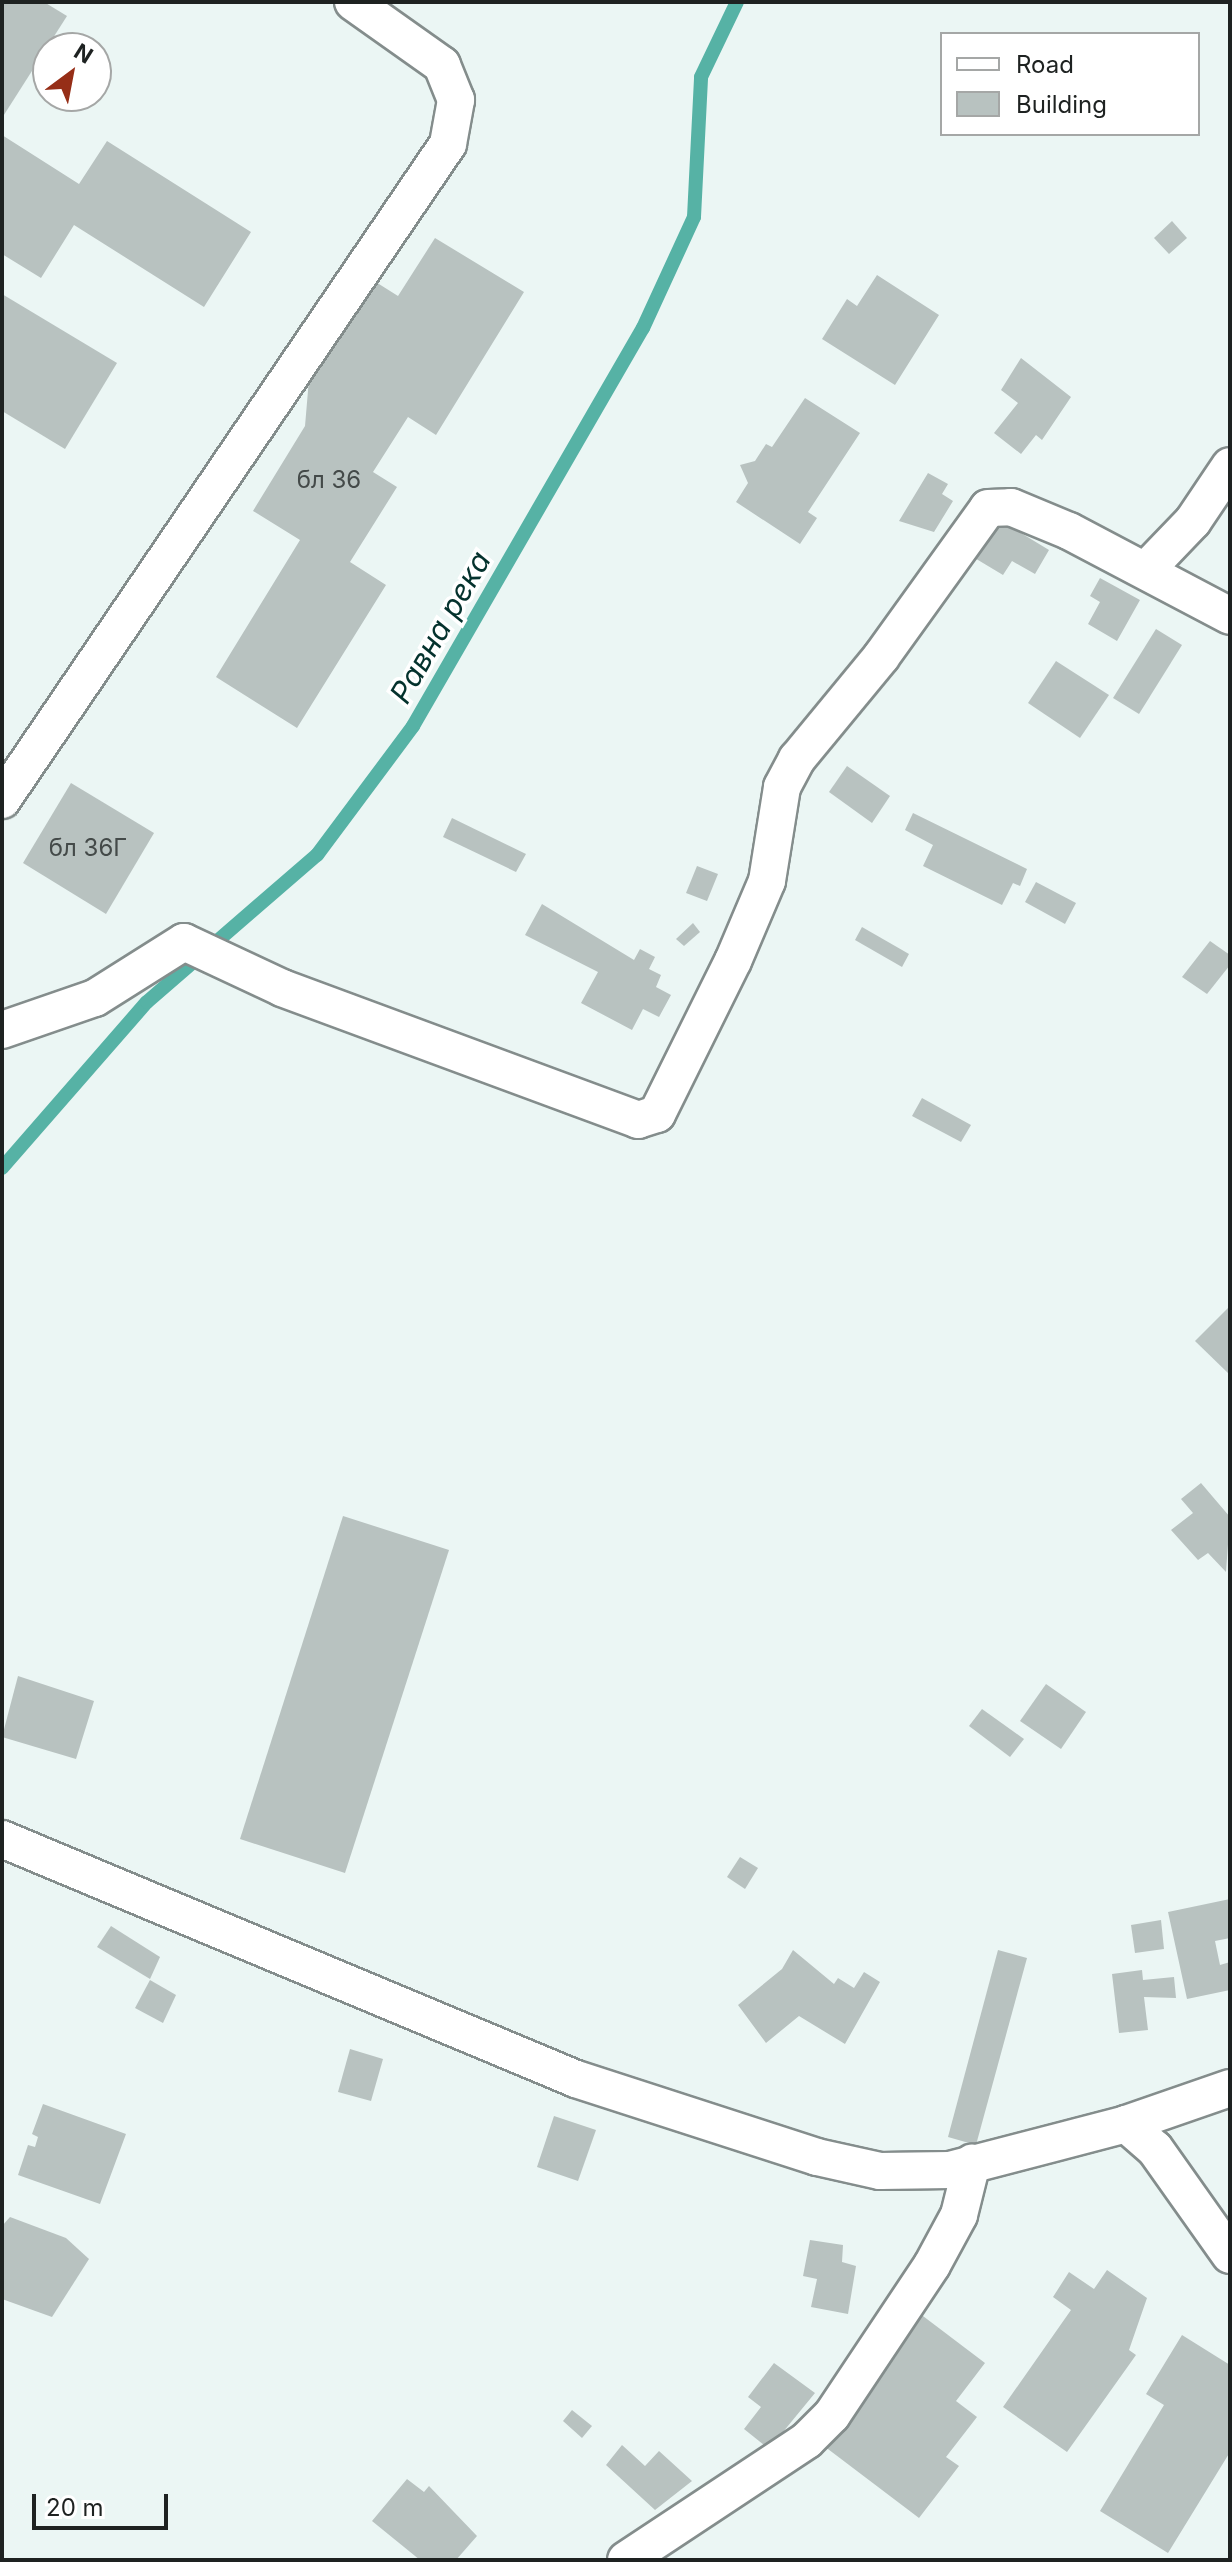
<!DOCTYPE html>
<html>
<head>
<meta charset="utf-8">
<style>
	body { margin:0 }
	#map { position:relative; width:1232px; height:2562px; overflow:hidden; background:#ebf6f4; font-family:Inter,sans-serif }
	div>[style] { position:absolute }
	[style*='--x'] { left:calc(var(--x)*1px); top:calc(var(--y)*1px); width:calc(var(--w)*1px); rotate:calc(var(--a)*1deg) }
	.stream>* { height:14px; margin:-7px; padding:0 7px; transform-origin:7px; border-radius:7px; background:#56b2a5 }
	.building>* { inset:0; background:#b8c2c0 }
	.roads { filter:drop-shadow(2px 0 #848d8c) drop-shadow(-2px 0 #848d8c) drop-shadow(0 2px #848d8c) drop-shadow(0 -2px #848d8c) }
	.street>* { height:36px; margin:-18px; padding:0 18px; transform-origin:18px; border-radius:18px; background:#fff }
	span { translate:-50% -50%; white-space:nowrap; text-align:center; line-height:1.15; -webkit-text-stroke:7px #fff; paint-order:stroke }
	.number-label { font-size:24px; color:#444a49 }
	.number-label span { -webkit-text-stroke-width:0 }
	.water-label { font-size:30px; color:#04322d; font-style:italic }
	.frame { position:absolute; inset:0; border:4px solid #1e2221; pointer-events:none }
	.legend { position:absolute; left:940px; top:32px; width:260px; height:104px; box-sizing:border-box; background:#fff; border:2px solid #a5a7a6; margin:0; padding:10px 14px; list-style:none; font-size:24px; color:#1e2221 }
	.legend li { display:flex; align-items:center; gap:16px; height:40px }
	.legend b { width:40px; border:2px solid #a5a7a6 }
	.north { position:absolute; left:32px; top:32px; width:80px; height:80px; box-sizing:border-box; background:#fff; border:2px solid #a5a7a6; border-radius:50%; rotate:32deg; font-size:22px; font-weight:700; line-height:32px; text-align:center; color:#1e2221 }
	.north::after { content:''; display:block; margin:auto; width:28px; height:36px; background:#962e17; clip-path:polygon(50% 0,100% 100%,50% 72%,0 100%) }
	.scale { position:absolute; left:32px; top:2494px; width:136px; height:36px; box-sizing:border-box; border:4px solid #1e2221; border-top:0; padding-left:10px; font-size:24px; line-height:28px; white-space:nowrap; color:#1e2221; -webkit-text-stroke:6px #fff; paint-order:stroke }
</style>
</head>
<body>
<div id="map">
	<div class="stream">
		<i style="--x:2;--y:1168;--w:220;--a:-48.9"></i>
		<i style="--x:147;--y:1002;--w:225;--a:-40.9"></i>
		<i style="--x:317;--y:855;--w:161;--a:-53.3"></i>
		<i style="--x:413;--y:726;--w:460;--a:-60"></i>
		<i style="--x:643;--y:328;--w:122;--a:-65.3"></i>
		<i style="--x:694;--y:217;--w:140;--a:-87.1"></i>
		<i style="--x:701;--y:77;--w:83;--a:-64.4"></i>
	</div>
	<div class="building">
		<i style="clip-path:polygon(2px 2px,44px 2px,67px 16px,2px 118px)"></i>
		<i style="clip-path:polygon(2px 135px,79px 184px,107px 141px,251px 232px,204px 307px,74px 225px,41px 278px,2px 254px)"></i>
		<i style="clip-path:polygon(1172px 221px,1187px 238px,1169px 254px,1154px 238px)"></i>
		<i style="clip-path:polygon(435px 238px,524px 292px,436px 435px,408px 417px,373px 472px,397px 487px,350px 562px,386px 585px,297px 728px,216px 677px,300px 540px,253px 511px,305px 426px,309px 379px,371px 279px,398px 296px)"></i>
		<i style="clip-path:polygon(877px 275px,939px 315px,895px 385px,822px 339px,847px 299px,857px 306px)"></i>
		<i style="clip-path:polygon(2px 294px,117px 363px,65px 449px,2px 411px)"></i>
		<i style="clip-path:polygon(1021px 358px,1071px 397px,1042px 440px,1036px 435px,1021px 454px,994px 433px,1018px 403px,1001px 390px)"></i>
		<i style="clip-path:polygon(805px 398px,860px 433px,808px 512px,817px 518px,800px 544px,736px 502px,748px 483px,740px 465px,755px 461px,766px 444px,772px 447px)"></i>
		<i style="clip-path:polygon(928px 473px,948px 484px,942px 494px,953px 501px,934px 532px,899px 521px)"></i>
		<i style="clip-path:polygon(986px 512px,1049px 550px,1035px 574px,1012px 561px,1003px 575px,973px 557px)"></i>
		<i style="clip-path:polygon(1100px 578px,1140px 600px,1117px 641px,1088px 624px,1100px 602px,1090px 596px)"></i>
		<i style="clip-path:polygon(1156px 629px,1182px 645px,1139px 714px,1113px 698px)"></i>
		<i style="clip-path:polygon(1056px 661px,1109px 695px,1080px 738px,1028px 703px)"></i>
		<i style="clip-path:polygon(847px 766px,890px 796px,872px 823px,829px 792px)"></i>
		<i style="clip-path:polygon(71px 783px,154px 833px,106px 914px,23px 863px)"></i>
		<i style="clip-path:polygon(913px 813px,1027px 869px,1020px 886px,1013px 883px,1002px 905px,923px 866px,933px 845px,905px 830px)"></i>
		<i style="clip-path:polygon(452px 818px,526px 854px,516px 872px,443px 837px)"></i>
		<i style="clip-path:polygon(697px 866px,718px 874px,707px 901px,686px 893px)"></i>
		<i style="clip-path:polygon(1036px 882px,1076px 903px,1065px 924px,1025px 902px)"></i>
		<i style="clip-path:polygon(542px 904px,634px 960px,640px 949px,655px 957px,649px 969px,661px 975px,656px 987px,671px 995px,659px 1017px,643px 1009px,632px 1030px,581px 1003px,598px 972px,525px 935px)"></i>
		<i style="clip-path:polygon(693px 923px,700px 932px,684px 946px,676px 939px)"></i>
		<i style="clip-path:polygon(862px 927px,909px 954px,902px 967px,855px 940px)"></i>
		<i style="clip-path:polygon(1210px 941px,1230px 955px,1230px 965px,1207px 994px,1182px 977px)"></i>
		<i style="clip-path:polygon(922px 1098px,971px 1125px,961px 1142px,912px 1116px)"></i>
		<i style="clip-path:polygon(1230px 1306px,1230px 1375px,1195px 1341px)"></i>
		<i style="clip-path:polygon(1201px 1483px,1230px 1517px,1226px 1572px,1208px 1553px,1198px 1560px,1171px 1530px,1193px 1513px,1181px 1499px)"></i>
		<i style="clip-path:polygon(343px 1516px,449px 1550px,345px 1873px,240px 1839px)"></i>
		<i style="clip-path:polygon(18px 1676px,94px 1701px,76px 1759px,2px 1737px)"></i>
		<i style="clip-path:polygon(1046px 1684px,1086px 1712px,1061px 1749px,1020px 1721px)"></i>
		<i style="clip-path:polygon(982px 1709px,1024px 1739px,1010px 1757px,969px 1726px)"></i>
		<i style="clip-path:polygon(740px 1857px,758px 1868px,745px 1889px,727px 1877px)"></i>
		<i style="clip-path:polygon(1230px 1899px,1230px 1938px,1215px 1941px,1220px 1965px,1230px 1962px,1230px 1990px,1187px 1999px,1168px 1912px)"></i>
		<i style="clip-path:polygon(1161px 1920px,1164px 1949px,1135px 1953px,1131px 1925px)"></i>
		<i style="clip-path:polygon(111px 1926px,160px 1957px,150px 1979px,97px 1947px)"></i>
		<i style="clip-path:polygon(793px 1950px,834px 1984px,838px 1978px,854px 1988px,864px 1972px,880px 1982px,845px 2044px,799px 2016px,766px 2043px,738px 2005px,782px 1969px)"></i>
		<i style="clip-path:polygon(998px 1950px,1027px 1958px,976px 2145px,948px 2137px)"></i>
		<i style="clip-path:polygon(1142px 1970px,1143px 1980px,1174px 1977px,1176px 1998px,1144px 1997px,1148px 2030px,1119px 2033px,1112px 1974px)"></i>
		<i style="clip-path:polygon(150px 1980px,176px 1995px,163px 2023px,135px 2008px)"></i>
		<i style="clip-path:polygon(350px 2049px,383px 2059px,371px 2101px,338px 2092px)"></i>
		<i style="clip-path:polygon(43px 2104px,126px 2134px,100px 2204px,18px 2175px,28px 2145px,35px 2147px,38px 2137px,32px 2134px)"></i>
		<i style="clip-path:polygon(554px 2116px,596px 2130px,578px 2181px,537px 2167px)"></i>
		<i style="clip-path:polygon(10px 2217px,66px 2238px,89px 2259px,52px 2317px,2px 2299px,2px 2226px)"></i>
		<i style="clip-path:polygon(810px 2240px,843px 2245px,842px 2262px,856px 2266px,848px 2314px,811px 2307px,817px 2279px,803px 2276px)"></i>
		<i style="clip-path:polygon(1107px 2270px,1147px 2298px,1129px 2350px,1136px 2355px,1067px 2452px,1003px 2407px,1071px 2310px,1053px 2297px,1069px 2272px,1094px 2289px)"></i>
		<i style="clip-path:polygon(919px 2313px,985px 2363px,956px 2401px,977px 2417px,946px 2457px,959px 2466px,919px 2518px,820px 2443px)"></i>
		<i style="clip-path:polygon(1182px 2335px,1230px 2365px,1230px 2452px,1168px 2553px,1100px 2511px,1164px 2405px,1146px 2394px)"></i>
		<i style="clip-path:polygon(774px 2363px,815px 2393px,769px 2449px,744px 2429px,761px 2407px,748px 2397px)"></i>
		<i style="clip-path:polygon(572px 2410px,592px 2426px,582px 2438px,563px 2421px)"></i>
		<i style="clip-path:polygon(622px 2445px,645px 2466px,659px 2451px,692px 2481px,655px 2510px,606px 2465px)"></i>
		<i style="clip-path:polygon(407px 2479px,424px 2492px,429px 2486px,477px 2536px,456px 2560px,420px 2560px,372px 2521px)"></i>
	</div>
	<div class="roads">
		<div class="street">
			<i style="--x:1147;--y:569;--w:66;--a:-46.2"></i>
			<i style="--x:1193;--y:521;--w:66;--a:-56.1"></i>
			<i style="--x:2;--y:800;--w:793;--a:-55.79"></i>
			<i style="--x:448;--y:144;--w:45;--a:-79.7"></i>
			<i style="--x:456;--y:100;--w:38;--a:-112"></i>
			<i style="--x:442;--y:65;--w:109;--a:-144.7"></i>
			<i style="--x:2;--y:1030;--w:98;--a:-19"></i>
			<i style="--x:95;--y:998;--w:105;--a:-32.2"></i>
			<i style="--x:184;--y:942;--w:108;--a:25.1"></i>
			<i style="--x:282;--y:988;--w:380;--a:20.3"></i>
			<i style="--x:638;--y:1120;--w:20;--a:-18"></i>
			<i style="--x:657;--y:1114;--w:171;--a:-63.6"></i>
			<i style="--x:733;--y:961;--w:87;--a:-67"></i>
			<i style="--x:767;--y:881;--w:95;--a:-80.9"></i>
			<i style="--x:782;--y:787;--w:32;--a:-62"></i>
			<i style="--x:797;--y:759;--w:132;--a:-50.5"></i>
			<i style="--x:881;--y:657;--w:183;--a:-54.3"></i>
			<i style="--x:988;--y:508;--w:23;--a:-2"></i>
			<i style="--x:1011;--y:507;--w:63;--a:22.5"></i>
			<i style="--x:1069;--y:531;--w:182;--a:27.8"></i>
			<i style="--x:2;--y:1839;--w:622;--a:22.69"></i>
			<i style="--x:576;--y:2079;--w:253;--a:17.9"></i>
			<i style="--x:817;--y:2157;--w:65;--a:12.5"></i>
			<i style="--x:880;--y:2171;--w:70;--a:-0.8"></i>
			<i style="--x:950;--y:2170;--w:182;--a:-14.6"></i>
			<i style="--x:1126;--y:2124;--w:38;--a:41"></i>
			<i style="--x:1155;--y:2149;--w:130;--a:54.7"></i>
			<i style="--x:1126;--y:2124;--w:110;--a:-19.1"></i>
			<i style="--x:626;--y:2560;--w:217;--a:-33.5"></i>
			<i style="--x:807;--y:2440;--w:35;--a:-45"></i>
			<i style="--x:832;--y:2415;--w:180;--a:-56.3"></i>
			<i style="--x:932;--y:2265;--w:57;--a:-61.6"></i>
			<i style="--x:959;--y:2215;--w:54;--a:-76"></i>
		</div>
	</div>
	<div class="number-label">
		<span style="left:329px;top:480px">бл 36</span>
		<span style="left:88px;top:848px">бл 36Г</span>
	</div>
	<div class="water-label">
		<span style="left:440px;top:627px;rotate:-60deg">Равна река</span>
	</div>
	<div class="frame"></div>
	<ul class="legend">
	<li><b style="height:10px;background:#fff"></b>Road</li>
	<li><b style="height:22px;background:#b8c2c0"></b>Building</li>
	</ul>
	<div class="north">N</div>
	<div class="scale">20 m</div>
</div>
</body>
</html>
